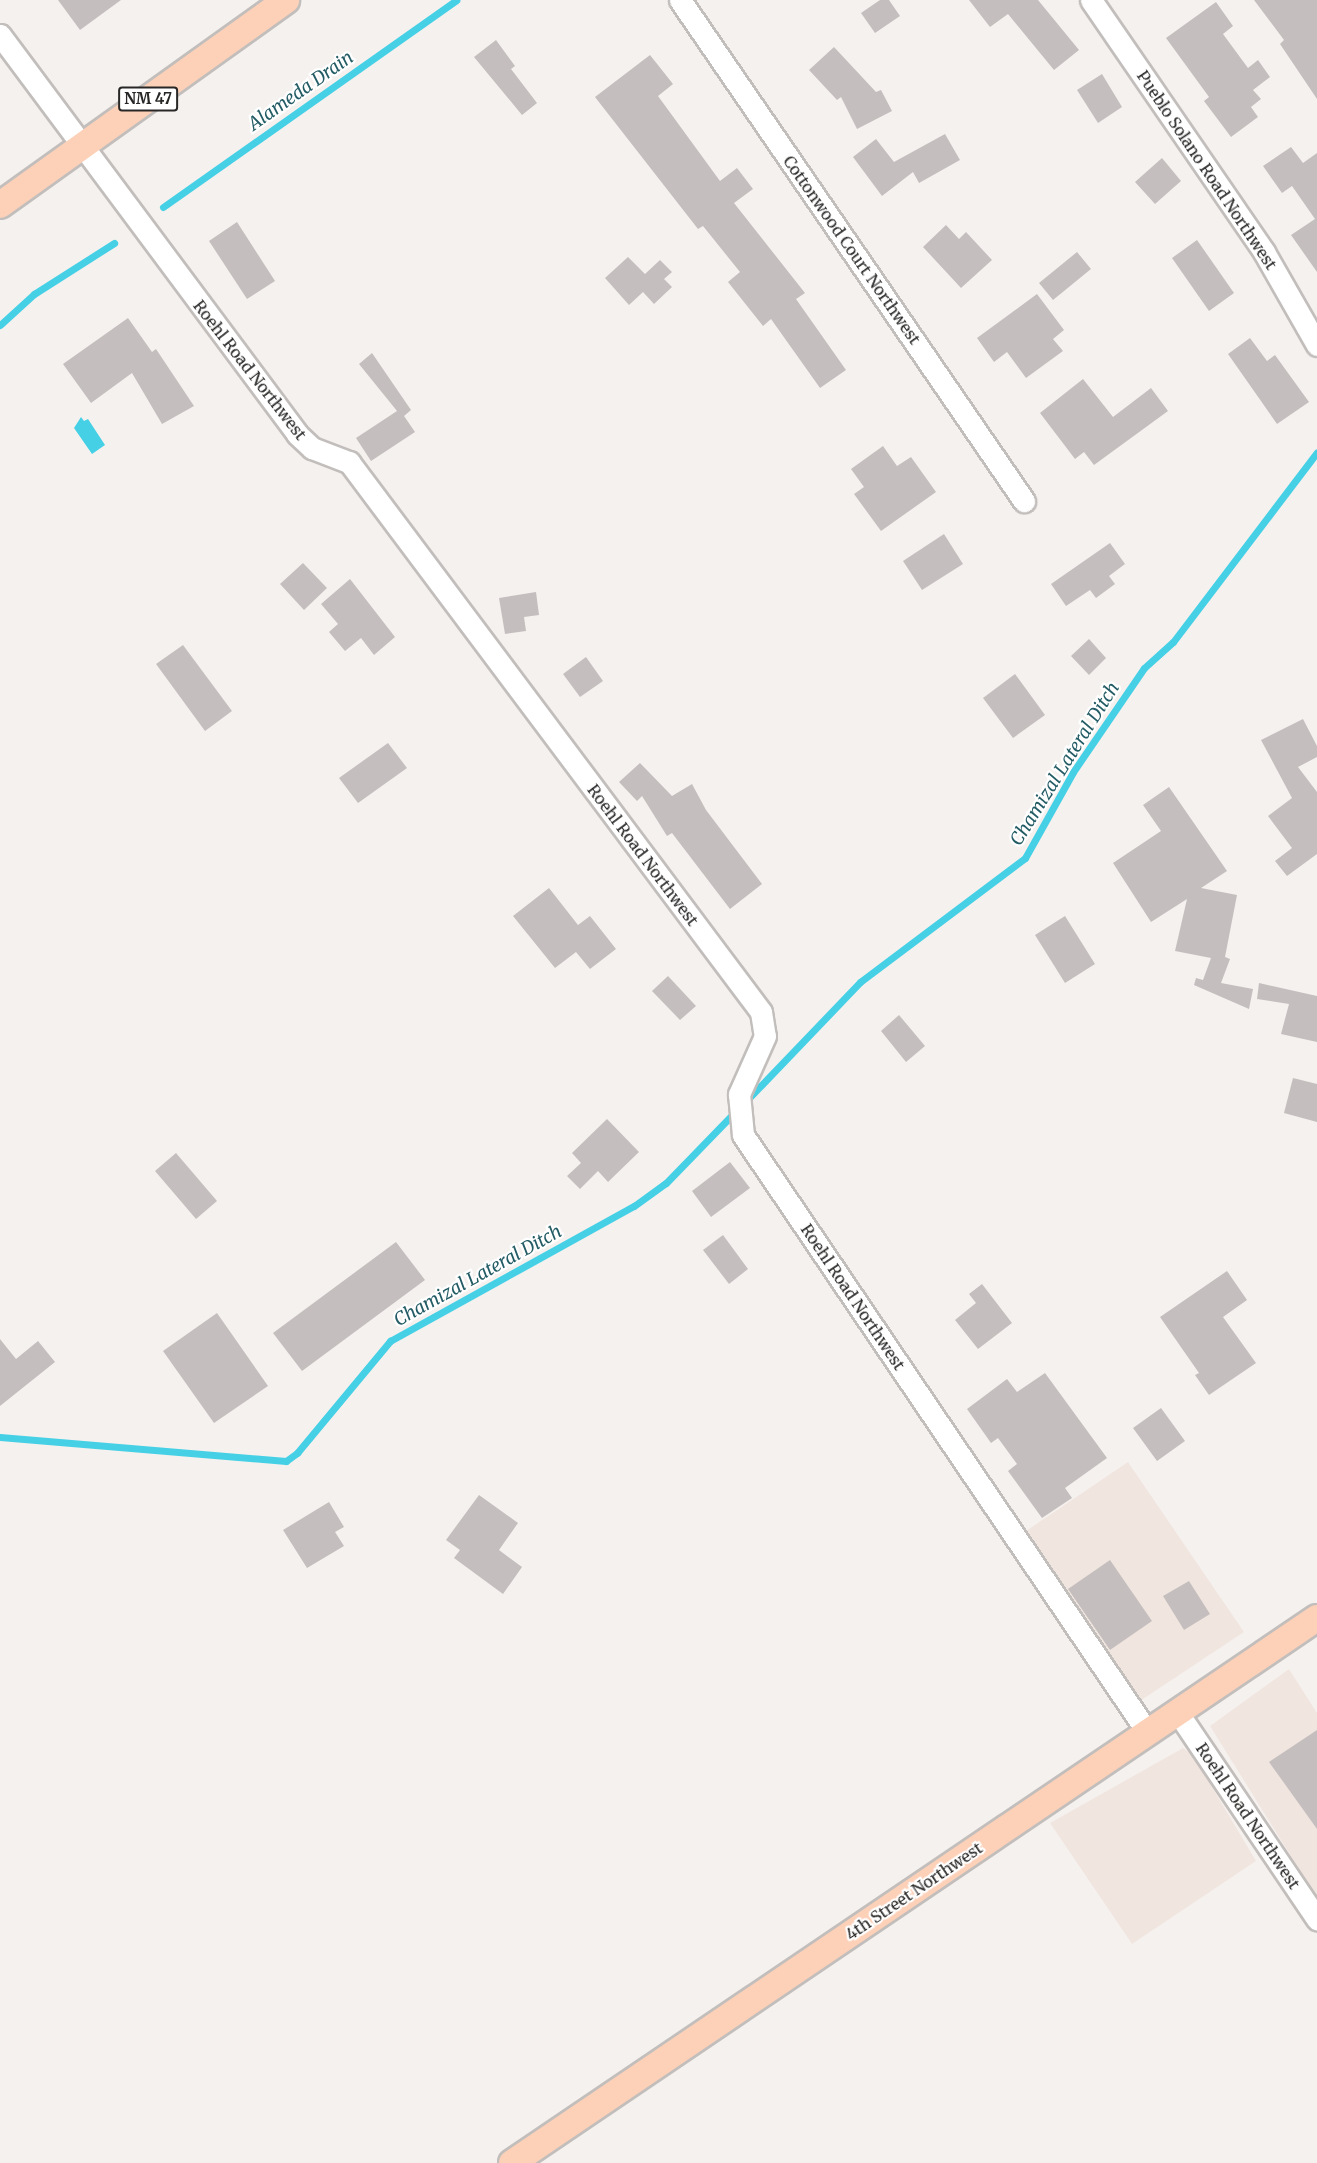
<!DOCTYPE html>
<html>
<head>
<meta charset="utf-8">
<style>
	body { margin:0 }
	#map { position:relative; width:1317px; height:2163px; overflow:hidden; background:#f5f1ef; font-family:Merriweather,serif }
	div>[style] { position:absolute }
	[style*='--x'] { left:calc(var(--x)*1px); top:calc(var(--y)*1px); width:calc(var(--w)*1px); rotate:calc(var(--a)*1deg) }
	.built>* { inset:0; background:#f1e5df }
	.water>* { inset:0; background:#46d0e5 }
	.stream>* { height:7px; margin:-3.5px; padding:0 3.5px; transform-origin:3.5px; border-radius:3.5px; background:#46d0e5 }
	.building>* { inset:0; background:#c4bfbe }
	.roads { filter:drop-shadow(2px 0 #c2bebc) drop-shadow(-2px 0 #c2bebc) drop-shadow(0 2px #c2bebc) drop-shadow(0 -2px #c2bebc) }
	.minor>* { height:21px; margin:-10.5px; padding:0 10.5px; transform-origin:10.5px; border-radius:10.5px; background:#fff }
	.major>* { height:26px; margin:-13px; padding:0 13px; transform-origin:13px; border-radius:13px; background:#fdd0b8 }
	span { translate:-50% -50%; white-space:nowrap; text-align:center; line-height:1.15; -webkit-text-stroke:4.5px #fff; paint-order:stroke }
	.shield-label span { padding:2px 4px; background:#fff; border:2px solid; border-radius:4px; -webkit-text-stroke-width:0 }
	.shield-label { font-size:15px; color:#282726; font-weight:700 }
	.street-label { font-size:16px; color:#282726 }
	.water-label { font-size:18px; color:#245c65; font-style:italic }
</style>
</head>
<body>
<div id="map">
	<div class="built">
		<i style="clip-path:polygon(1128px 1462px,1244px 1632px,1140px 1701px,1026px 1531px)"></i>
		<i style="clip-path:polygon(1289px 1669px,1317px 1713px,1317px 1898px,1210px 1726px)"></i>
		<i style="clip-path:polygon(1183px 1748px,1193px 1755px,1256px 1861px,1132px 1944px,1050px 1823px)"></i>
	</div>
	<div class="water">
		<i style="clip-path:polygon(81px 417px,84px 421px,88px 419px,105px 445px,92px 454px,74px 428px)"></i>
	</div>
	<div class="stream">
		<i style="--x:163;--y:207;--w:359;--a:-35.2"></i>
		<i style="--x:0;--y:325;--w:46;--a:-42.4"></i>
		<i style="--x:34;--y:294;--w:95;--a:-32.5"></i>
		<i style="--x:746;--y:1101;--w:165;--a:-46.2"></i>
		<i style="--x:860;--y:982;--w:206;--a:-36.9"></i>
		<i style="--x:1025;--y:858;--w:98;--a:-60.8"></i>
		<i style="--x:1073;--y:772;--w:126;--a:-55.7"></i>
		<i style="--x:1144;--y:668;--w:39;--a:-42"></i>
		<i style="--x:1173;--y:642;--w:238;--a:-52.8"></i>
		<i style="--x:0;--y:1437;--w:287;--a:4.8"></i>
		<i style="--x:286;--y:1461;--w:14;--a:-36"></i>
		<i style="--x:297;--y:1453;--w:146;--a:-50.3"></i>
		<i style="--x:390;--y:1341;--w:279;--a:-29"></i>
		<i style="--x:634;--y:1206;--w:39;--a:-36"></i>
		<i style="--x:666;--y:1183;--w:93;--a:-45.9"></i>
	</div>
	<div class="building">
		<i style="clip-path:polygon(58px 0,121px 0,80px 30px)"></i>
		<i style="clip-path:polygon(880px 0,889px 0,900px 16px,875px 33px,861px 13px)"></i>
		<i style="clip-path:polygon(969px 0,1038px 0,1079px 50px,1054px 70px,1008px 14px,990px 27px)"></i>
		<i style="clip-path:polygon(1254px 0,1317px 0,1317px 99px,1280px 44px,1284px 40px)"></i>
		<i style="clip-path:polygon(1216px 2px,1233px 26px,1223px 34px,1248px 68px,1258px 60px,1270px 77px,1253px 90px,1261px 99px,1251px 107px,1258px 117px,1231px 137px,1204px 101px,1209px 97px,1166px 38px)"></i>
		<i style="clip-path:polygon(496px 40px,515px 66px,511px 69px,537px 103px,522px 115px,474px 57px)"></i>
		<i style="clip-path:polygon(834px 47px,876px 92px,881px 90px,892px 111px,857px 129px,841px 97px,837px 100px,809px 70px)"></i>
		<i style="clip-path:polygon(650px 55px,673px 84px,658px 96px,720px 181px,737px 168px,753px 189px,734px 203px,805px 293px,796px 299px,846px 370px,820px 388px,771px 319px,763px 326px,728px 282px,740px 272px,703px 226px,698px 229px,595px 97px)"></i>
		<i style="clip-path:polygon(1102px 74px,1122px 107px,1098px 123px,1077px 90px)"></i>
		<i style="clip-path:polygon(945px 134px,960px 160px,919px 183px,913px 172px,882px 196px,853px 157px,876px 139px,894px 162px)"></i>
		<i style="clip-path:polygon(1291px 147px,1303px 163px,1317px 153px,1317px 272px,1291px 235px,1315px 219px,1292px 186px,1282px 193px,1263px 166px)"></i>
		<i style="clip-path:polygon(1162px 158px,1181px 181px,1155px 204px,1135px 182px)"></i>
		<i style="clip-path:polygon(237px 222px,275px 281px,247px 299px,209px 241px)"></i>
		<i style="clip-path:polygon(946px 225px,959px 239px,966px 232px,992px 260px,961px 288px,923px 247px)"></i>
		<i style="clip-path:polygon(1197px 240px,1234px 293px,1209px 311px,1172px 258px)"></i>
		<i style="clip-path:polygon(1077px 252px,1091px 269px,1053px 300px,1039px 283px)"></i>
		<i style="clip-path:polygon(628px 257px,645px 274px,660px 260px,672px 272px,664px 279px,672px 287px,654px 304px,643px 292px,629px 305px,605px 278px)"></i>
		<i style="clip-path:polygon(1037px 294px,1064px 330px,1053px 339px,1063px 351px,1026px 378px,1007px 352px,994px 362px,977px 338px)"></i>
		<i style="clip-path:polygon(128px 318px,152px 352px,156px 349px,194px 406px,162px 424px,132px 373px,91px 403px,63px 364px)"></i>
		<i style="clip-path:polygon(1250px 338px,1267px 361px,1275px 355px,1309px 402px,1277px 424px,1228px 354px)"></i>
		<i style="clip-path:polygon(372px 353px,411px 410px,404px 416px,415px 432px,371px 461px,356px 438px,397px 411px,359px 364px)"></i>
		<i style="clip-path:polygon(1083px 379px,1113px 417px,1151px 388px,1168px 411px,1094px 465px,1084px 452px,1075px 459px,1040px 413px)"></i>
		<i style="clip-path:polygon(883px 446px,897px 466px,911px 457px,936px 492px,881px 531px,854px 494px,864px 487px,851px 469px)"></i>
		<i style="clip-path:polygon(944px 534px,963px 564px,922px 590px,903px 561px)"></i>
		<i style="clip-path:polygon(1110px 543px,1125px 564px,1109px 576px,1115px 584px,1096px 598px,1090px 590px,1066px 606px,1051px 584px)"></i>
		<i style="clip-path:polygon(303px 563px,327px 588px,304px 610px,280px 584px)"></i>
		<i style="clip-path:polygon(350px 579px,395px 637px,374px 655px,361px 638px,345px 651px,329px 632px,338px 624px,321px 604px)"></i>
		<i style="clip-path:polygon(536px 592px,539px 615px,524px 617px,526px 631px,505px 634px,499px 598px)"></i>
		<i style="clip-path:polygon(1089px 639px,1106px 658px,1089px 675px,1071px 656px)"></i>
		<i style="clip-path:polygon(183px 645px,232px 711px,205px 731px,156px 664px)"></i>
		<i style="clip-path:polygon(586px 657px,603px 681px,580px 697px,563px 674px)"></i>
		<i style="clip-path:polygon(1015px 674px,1045px 715px,1013px 738px,983px 698px)"></i>
		<i style="clip-path:polygon(1303px 719px,1317px 746px,1317px 757px,1298px 767px,1317px 792px,1317px 854px,1287px 876px,1275px 861px,1292px 848px,1268px 816px,1292px 798px,1261px 740px)"></i>
		<i style="clip-path:polygon(388px 743px,407px 768px,358px 803px,339px 778px)"></i>
		<i style="clip-path:polygon(640px 763px,672px 796px,692px 784px,706px 810px,762px 884px,730px 909px,672px 833px,667px 836px,642px 796px,637px 801px,619px 782px)"></i>
		<i style="clip-path:polygon(1169px 787px,1227px 871px,1201px 888px,1237px 895px,1225px 957px,1230px 959px,1221px 983px,1253px 989px,1249px 1009px,1194px 985px,1196px 978px,1203px 980px,1211px 958px,1175px 951px,1187px 899px,1151px 922px,1113px 863px,1161px 831px,1143px 805px)"></i>
		<i style="clip-path:polygon(549px 888px,578px 925px,590px 916px,616px 949px,590px 969px,576px 952px,555px 968px,513px 916px)"></i>
		<i style="clip-path:polygon(1065px 916px,1095px 964px,1065px 983px,1035px 935px)"></i>
		<i style="clip-path:polygon(668px 976px,696px 1006px,680px 1020px,652px 991px)"></i>
		<i style="clip-path:polygon(1259px 983px,1317px 996px,1317px 1042px,1281px 1034px,1289px 1004px,1257px 999px)"></i>
		<i style="clip-path:polygon(899px 1015px,925px 1046px,906px 1062px,881px 1031px)"></i>
		<i style="clip-path:polygon(1293px 1078px,1317px 1084px,1317px 1122px,1284px 1113px)"></i>
		<i style="clip-path:polygon(607px 1119px,639px 1152px,608px 1182px,598px 1171px,580px 1189px,567px 1176px,581px 1163px,572px 1153px)"></i>
		<i style="clip-path:polygon(176px 1153px,217px 1201px,196px 1219px,155px 1171px)"></i>
		<i style="clip-path:polygon(730px 1162px,750px 1188px,711px 1217px,692px 1191px)"></i>
		<i style="clip-path:polygon(723px 1235px,748px 1269px,729px 1284px,703px 1250px)"></i>
		<i style="clip-path:polygon(396px 1242px,425px 1280px,302px 1371px,273px 1333px)"></i>
		<i style="clip-path:polygon(1227px 1271px,1247px 1300px,1223px 1317px,1256px 1363px,1209px 1395px,1195px 1375px,1199px 1373px,1160px 1317px)"></i>
		<i style="clip-path:polygon(982px 1284px,1012px 1323px,978px 1349px,955px 1320px,976px 1303px,969px 1294px)"></i>
		<i style="clip-path:polygon(217px 1313px,268px 1386px,214px 1423px,163px 1351px)"></i>
		<i style="clip-path:polygon(0 1339px,16px 1359px,38px 1341px,55px 1362px,0 1406px)"></i>
		<i style="clip-path:polygon(1045px 1373px,1107px 1458px,1065px 1488px,1072px 1498px,1042px 1518px,1008px 1471px,1017px 1464px,998px 1438px,991px 1443px,967px 1409px,1007px 1379px,1017px 1392px)"></i>
		<i style="clip-path:polygon(1161px 1408px,1185px 1441px,1157px 1461px,1133px 1428px)"></i>
		<i style="clip-path:polygon(479px 1495px,518px 1523px,499px 1550px,522px 1567px,503px 1594px,454px 1558px,460px 1550px,446px 1540px)"></i>
		<i style="clip-path:polygon(329px 1502px,344px 1527px,335px 1532px,344px 1546px,307px 1568px,283px 1530px)"></i>
		<i style="clip-path:polygon(1110px 1560px,1152px 1621px,1110px 1650px,1068px 1589px)"></i>
		<i style="clip-path:polygon(1189px 1581px,1210px 1614px,1184px 1630px,1163px 1596px)"></i>
		<i style="clip-path:polygon(1317px 1730px,1317px 1829px,1269px 1762px)"></i>
	</div>
	<div class="roads">
		<div class="minor">
			<i style="--x:680;--y:0;--w:608;--a:55.53"></i>
			<i style="--x:1091;--y:0;--w:306;--a:55.5"></i>
			<i style="--x:1264;--y:252;--w:107;--a:60.3"></i>
			<i style="--x:0;--y:35;--w:497;--a:53.3"></i>
			<i style="--x:297;--y:434;--w:21;--a:43"></i>
			<i style="--x:312;--y:448;--w:40;--a:21"></i>
			<i style="--x:349;--y:462;--w:687;--a:53.16"></i>
			<i style="--x:761;--y:1012;--w:24;--a:81"></i>
			<i style="--x:765;--y:1036;--w:64;--a:114.1"></i>
			<i style="--x:739;--y:1094;--w:41;--a:84.4"></i>
			<i style="--x:743;--y:1135;--w:722;--a:55.89"></i>
			<i style="--x:1178;--y:1713;--w:249;--a:56"></i>
		</div>
		<div class="major">
			<i style="--x:0;--y:205;--w:352;--a:-35.6"></i>
			<i style="--x:512;--y:2163;--w:972;--a:-34.1"></i>
		</div>
	</div>
	<div class="shield-label">
		<span style="left:148px;top:99px">NM 47</span>
	</div>
	<div class="street-label">
		<span style="left:1207px;top:170px;rotate:56deg">Pueblo Solano Road Northwest</span>
		<span style="left:852px;top:250px;rotate:55deg">Cottonwood Court Northwest</span>
		<span style="left:250px;top:370px;rotate:52deg">Roehl Road Northwest</span>
		<span style="left:643px;top:855px;rotate:53deg">Roehl Road Northwest</span>
		<span style="left:853px;top:1297px;rotate:56deg">Roehl Road Northwest</span>
		<span style="left:1248px;top:1816px;rotate:56deg">Roehl Road Northwest</span>
		<span style="left:914px;top:1891px;rotate:-34deg">4th Street Northwest</span>
	</div>
	<div class="water-label">
		<span style="left:301px;top:91px;rotate:-35deg">Alameda Drain</span>
		<span style="left:1065px;top:764px;rotate:-58deg">Chamizal Lateral Ditch</span>
		<span style="left:478px;top:1276px;rotate:-29deg">Chamizal Lateral Ditch</span>
	</div>
</div>
</body>
</html>
